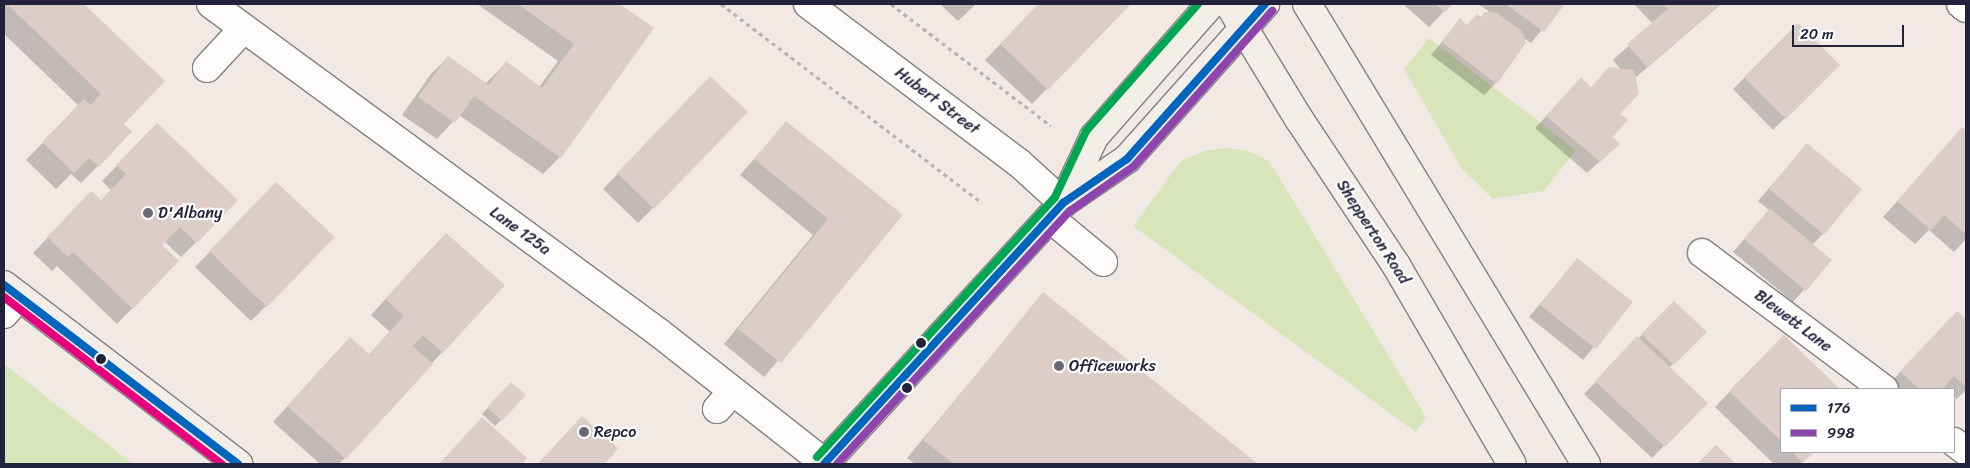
<!DOCTYPE html>
<html>
<head>
<meta charset="utf-8">
<style>
	body { margin:0 }
	#map { position:relative; width:1970px; height:468px; overflow:hidden; background:#f2e9e5; font-family:Sriracha,sans-serif }
	div>[style] { position:absolute }
	[style*='--x'] { left:calc(var(--x)*1px); top:calc(var(--y)*1px); width:calc(var(--w)*1px); rotate:calc(var(--a)*1deg) }
	.green>* { inset:0; background:#d8e4ba }
	.shadow>* { inset:0; background:#0003 }
	.building>* { inset:0; background:#dccec7 }
	.path>* { height:3px; margin-top:-1.5px; transform-origin:0; background:repeating-linear-gradient(90deg,#b5b3b6 0 4px,transparent 0 8px) }
	.roads { filter:drop-shadow(1px 0 #848083) drop-shadow(-1px 0 #848083) drop-shadow(0 1px #848083) drop-shadow(0 -1px #848083) }
	.minor>* { height:28px; margin:-14px; padding:0 14px; transform-origin:14px; border-radius:14px; background:#fdfcfb }
	.major>* { height:28px; margin:-14px; padding:0 14px; transform-origin:14px; border-radius:14px; background:#f4eee8 }
	.highway>* { height:28px; margin:-14px; padding:0 14px; transform-origin:14px; border-radius:14px; background:#f4eee8 }
	.bus-1>* { height:8px; margin:-4px; padding:0 4px; transform-origin:4px; border-radius:4px; background:#0065bd }
	.bus-2>* { height:8px; margin:-4px; padding:0 4px; transform-origin:4px; border-radius:4px; background:#8e44ad }
	.bus-3>* { height:8px; margin:-4px; padding:0 4px; transform-origin:4px; border-radius:4px; background:#00a651 }
	.bus-4>* { height:8px; margin:-4px; padding:0 4px; transform-origin:4px; border-radius:4px; background:#e5007d }
	.dots>* { width:14px; height:14px; translate:-50% -50%; box-sizing:border-box; border:2px solid #fff; border-radius:50% }
	span { translate:-50% -50%; white-space:nowrap; text-align:center; line-height:1.15; -webkit-text-stroke:4.5px #fff; paint-order:stroke }
	.street-label { font-size:16px; color:#22223b }
	.poi-label { font-size:16px; color:#22223b }
	.left { translate:0 -50%; text-align:left }
	.frame { position:absolute; inset:0; border:5px solid #22223b; pointer-events:none }
	.legend { position:absolute; left:1780px; top:388px; width:175px; height:65px; box-sizing:border-box; background:#fff; border:1px solid #a7a7b1; margin:0; padding:6px 9px; list-style:none; font-size:15px; color:#22223b }
	.legend li { display:flex; align-items:center; gap:10px; height:25px }
	.legend b { width:25px; border:1px solid #a7a7b1 }
	.scale { position:absolute; left:1792px; top:25px; width:112px; height:22px; box-sizing:border-box; border:2px solid #22223b; border-top:0; padding-left:6px; font-size:15px; line-height:18px; white-space:nowrap; color:#22223b; -webkit-text-stroke:4px #fff; paint-order:stroke }
</style>
</head>
<body>
<div id="map">
	<div class="green">
		<i style="clip-path:polygon(1429px 38px,1576px 150px,1544px 191px,1493px 199px,1462px 169px,1404px 69px)"></i>
		<i style="clip-path:polygon(1227px 148px,1248px 151px,1269px 161px,1426px 417px,1416px 432px,1133px 226px,1181px 161px,1204px 151px)"></i>
		<i style="clip-path:polygon(4px 364px,133px 464px,4px 464px)"></i>
	</div>
	<div class="shadow">
		<i style="clip-path:polygon(4px 4px,83px 4px,163px 81px,122px 124px,131px 132px,81px 183px,71px 174px,56px 189px,26px 160px,79px 106px,4px 34px)"></i>
		<i style="clip-path:polygon(477px 4px,618px 4px,652px 28px,560px 157px,543px 174px,459px 115px,437px 139px,402px 115px,431px 74px,448px 57px,485px 84px,506px 63px,539px 87px,558px 61px)"></i>
		<i style="clip-path:polygon(940px 4px,976px 4px,958px 21px)"></i>
		<i style="clip-path:polygon(1039px 4px,1129px 4px,1032px 104px,985px 60px)"></i>
		<i style="clip-path:polygon(1403px 4px,1451px 4px,1429px 27px)"></i>
		<i style="clip-path:polygon(1478px 4px,1563px 4px,1531px 43px,1522px 37px,1496px 83px,1484px 95px,1431px 55px,1460px 20px,1467px 26px,1491px 13px)"></i>
		<i style="clip-path:polygon(1634px 4px,1721px 4px,1635px 78px,1618px 114px,1607px 155px,1587px 173px,1535px 128px,1570px 91px,1591px 88px,1621px 70px,1613px 60px,1653px 24px)"></i>
		<i style="clip-path:polygon(1798px 25px,1838px 65px,1773px 130px,1733px 89px)"></i>
		<i style="clip-path:polygon(695px 93px,653px 208px,638px 223px,603px 189px)"></i>
		<i style="clip-path:polygon(786px 123px,901px 216px,764px 377px,724px 344px,813px 235px,740px 175px)"></i>
		<i style="clip-path:polygon(1963px 129px,1966px 132px,1966px 239px,1954px 252px,1929px 230px,1915px 244px,1883px 217px)"></i>
		<i style="clip-path:polygon(142px 140px,196px 242px,181px 257px,164px 241px,160px 245px,178px 261px,117px 324px,57px 266px,52px 271px,33px 253px,76px 208px,101px 201px,111px 190px,102px 181px)"></i>
		<i style="clip-path:polygon(1796px 157px,1823px 234px,1812px 245px,1830px 260px,1793px 302px,1733px 252px,1769px 210px,1758px 201px)"></i>
		<i style="clip-path:polygon(261px 199px,266px 306px,251px 321px,195px 267px)"></i>
		<i style="clip-path:polygon(431px 249px,503px 286px,339px 464px,320px 464px,273px 422px,335px 354px,369px 355px,390px 332px,371px 315px)"></i>
		<i style="clip-path:polygon(1577px 260px,1631px 302px,1583px 360px,1529px 317px)"></i>
		<i style="clip-path:polygon(1043px 294px,1256px 464px,915px 464px,907px 458px)"></i>
		<i style="clip-path:polygon(1674px 302px,1705px 332px,1669px 368px,1706px 403px,1652px 458px,1584px 394px)"></i>
		<i style="clip-path:polygon(1957px 312px,1966px 321px,1966px 390px,1956px 400px,1954px 389px,1895px 389px,1889px 384px)"></i>
		<i style="clip-path:polygon(1784px 336px,1839px 389px,1781px 389px,1781px 452px,1812px 452px,1800px 464px,1774px 464px,1715px 407px)"></i>
		<i style="clip-path:polygon(511px 383px,501px 420px,495px 426px,482px 414px)"></i>
		<i style="clip-path:polygon(470px 431px,526px 459px,520px 464px,440px 464px)"></i>
		<i style="clip-path:polygon(567px 433px,616px 448px,602px 464px,538px 464px)"></i>
	</div>
	<div class="building">
		<i style="clip-path:polygon(7px 4px,84px 4px,165px 81px,124px 124px,132px 131px,99px 167px,89px 158px,74px 173px,42px 142px,84px 99px,91px 105px,101px 94px)"></i>
		<i style="clip-path:polygon(518px 4px,620px 4px,654px 28px,561px 158px,474px 96px,455px 123px,418px 97px,448px 56px,489px 85px,506px 61px,542px 88px,574px 44px)"></i>
		<i style="clip-path:polygon(1038px 4px,1131px 4px,1048px 90px,1000px 44px)"></i>
		<i style="clip-path:polygon(1435px 4px,1453px 4px,1445px 12px)"></i>
		<i style="clip-path:polygon(1506px 4px,1563px 4px,1564px 5px,1544px 32px)"></i>
		<i style="clip-path:polygon(1663px 4px,1720px 4px,1647px 67px,1627px 44px,1668px 9px)"></i>
		<i style="clip-path:polygon(1484px 12px,1495px 12px,1522px 31px,1526px 43px,1497px 84px,1442px 42px,1460px 18px,1467px 25px,1477px 14px,1481px 17px)"></i>
		<i style="clip-path:polygon(1798px 23px,1840px 65px,1786px 119px,1744px 77px)"></i>
		<i style="clip-path:polygon(1609px 67px,1634px 70px,1639px 94px,1620px 114px,1628px 120px,1613px 137px,1620px 144px,1600px 162px,1546px 116px,1581px 77px,1591px 87px)"></i>
		<i style="clip-path:polygon(710px 76px,748px 112px,654px 209px,617px 173px)"></i>
		<i style="clip-path:polygon(786px 121px,903px 215px,781px 363px,738px 329px,828px 219px,754px 159px)"></i>
		<i style="clip-path:polygon(157px 123px,238px 200px,197px 243px,180px 227px,162px 245px,179px 261px,133px 309px,73px 252px,68px 257px,47px 237px,91px 191px,101px 200px,126px 174px,116px 165px)"></i>
		<i style="clip-path:polygon(1962px 127px,1966px 130px,1966px 234px,1944px 215px,1931px 230px,1897px 201px)"></i>
		<i style="clip-path:polygon(1807px 143px,1862px 189px,1824px 235px,1769px 189px)"></i>
		<i style="clip-path:polygon(276px 182px,335px 237px,267px 307px,209px 251px)"></i>
		<i style="clip-path:polygon(1770px 208px,1832px 260px,1806px 291px,1744px 239px)"></i>
		<i style="clip-path:polygon(446px 233px,505px 285px,443px 353px,423px 335px,413px 346px,433px 364px,346px 459px,287px 406px,350px 337px,369px 354px,404px 316px,385px 299px)"></i>
		<i style="clip-path:polygon(1577px 258px,1633px 302px,1596px 349px,1540px 305px)"></i>
		<i style="clip-path:polygon(1043px 292px,1258px 464px,954px 464px,923px 440px)"></i>
		<i style="clip-path:polygon(1674px 301px,1707px 332px,1674px 365px,1641px 334px)"></i>
		<i style="clip-path:polygon(1957px 311px,1966px 319px,1966px 387px,1954px 376px,1942px 389px,1919px 389px,1900px 371px)"></i>
		<i style="clip-path:polygon(1784px 335px,1840px 389px,1781px 389px,1781px 441px,1729px 391px)"></i>
		<i style="clip-path:polygon(1637px 336px,1708px 403px,1665px 447px,1595px 381px)"></i>
		<i style="clip-path:polygon(511px 382px,526px 395px,502px 421px,487px 407px)"></i>
		<i style="clip-path:polygon(582px 416px,618px 448px,613px 455px,604px 464px,538px 464px)"></i>
		<i style="clip-path:polygon(482px 417px,527px 458px,522px 464px,439px 464px)"></i>
		<i style="clip-path:polygon(1716px 445px,1736px 464px,1697px 464px)"></i>
		<i style="clip-path:polygon(1792px 452px,1814px 452px,1803px 463px)"></i>
	</div>
	<div class="path">
		<i style="--x:721;--y:4;--w:328;--a:37.3"></i>
		<i style="--x:891;--y:4;--w:201;--a:37.3"></i>
	</div>
	<div class="roads">
		<div class="minor">
			<i style="--x:211;--y:4;--w:554;--a:36.27"></i>
			<i style="--x:658;--y:332;--w:214;--a:38.2"></i>
			<i style="--x:808;--y:4;--w:263;--a:37"></i>
			<i style="--x:1018;--y:162;--w:61;--a:42.3"></i>
			<i style="--x:1961;--y:4;--w:6;--a:39"></i>
			<i style="--x:207;--y:68;--w:54;--a:-47.2"></i>
			<i style="--x:1050;--y:218;--w:69;--a:39.7"></i>
			<i style="--x:1702;--y:253;--w:227;--a:36.8"></i>
			<i style="--x:4;--y:314;--w:23;--a:-49"></i>
			<i style="--x:717;--y:409;--w:24;--a:-48"></i>
			<i style="--x:1954;--y:442;--w:15;--a:37"></i>
		</div>
		<div class="major">
			<i style="--x:1064;--y:201;--w:71;--a:-64.9"></i>
			<i style="--x:1094;--y:137;--w:177;--a:-48.7"></i>
			<i style="--x:4;--y:285;--w:295;--a:37.4"></i>
			<i style="--x:824;--y:464;--w:354;--a:-47.5"></i>
			<i style="--x:1063;--y:203;--w:78;--a:-34.5"></i>
			<i style="--x:1127;--y:159;--w:208;--a:-48.3"></i>
		</div>
		<div class="highway">
			<i style="--x:1229;--y:4;--w:135;--a:58.7"></i>
			<i style="--x:1299;--y:119;--w:175;--a:56.4"></i>
			<i style="--x:1396;--y:265;--w:230;--a:59.8"></i>
			<i style="--x:1307;--y:4;--w:538;--a:58.76"></i>
		</div>
	</div>
	<div class="bus-1">
		<i style="--x:4;--y:285;--w:295;--a:37.4"></i>
		<i style="--x:824;--y:464;--w:354;--a:-47.5"></i>
		<i style="--x:1063;--y:203;--w:78;--a:-34.5"></i>
		<i style="--x:1127;--y:159;--w:208;--a:-48.3"></i>
	</div>
	<div class="bus-2">
		<i style="--x:837;--y:464;--w:344;--a:-47.4"></i>
		<i style="--x:1070;--y:211;--w:78;--a:-35.1"></i>
		<i style="--x:1134;--y:166;--w:208;--a:-48.3"></i>
	</div>
	<div class="bus-3">
		<i style="--x:817;--y:457;--w:352;--a:-47.5"></i>
		<i style="--x:1055;--y:197;--w:73;--a:-64.8"></i>
		<i style="--x:1086;--y:131;--w:169;--a:-48.6"></i>
	</div>
	<div class="bus-4">
		<i style="--x:4;--y:297;--w:275;--a:37.5"></i>
	</div>
	<div class="dots">
		<i style="left:148px;top:213px;background:#6b6876"></i>
		<i style="left:921px;top:343px;background:#22223b"></i>
		<i style="left:101px;top:359px;background:#22223b"></i>
		<i style="left:1059px;top:366px;background:#6b6876"></i>
		<i style="left:907px;top:388px;background:#22223b"></i>
		<i style="left:584px;top:432px;background:#6b6876"></i>
	</div>
	<div class="street-label">
		<span style="left:937px;top:101px;rotate:37deg">Hubert Street</span>
		<span style="left:520px;top:231px;rotate:36deg">Lane 125a</span>
		<span style="left:1373px;top:232px;rotate:57deg">Shepperton Road</span>
		<span style="left:1793px;top:321px;rotate:37deg">Blewett Lane</span>
	</div>
	<div class="poi-label">
		<span class="left" style="left:158px;top:213px">D'Albany</span>
		<span class="left" style="left:1069px;top:366px">Officeworks</span>
		<span class="left" style="left:594px;top:432px">Repco</span>
	</div>
	<div class="frame"></div>
	<ul class="legend">
	<li><b style="height:6px;background:#0065bd"></b>176</li>
	<li><b style="height:6px;background:#8e44ad"></b>998</li>
	</ul>
	<div class="scale">20 m</div>
</div>
</body>
</html>
